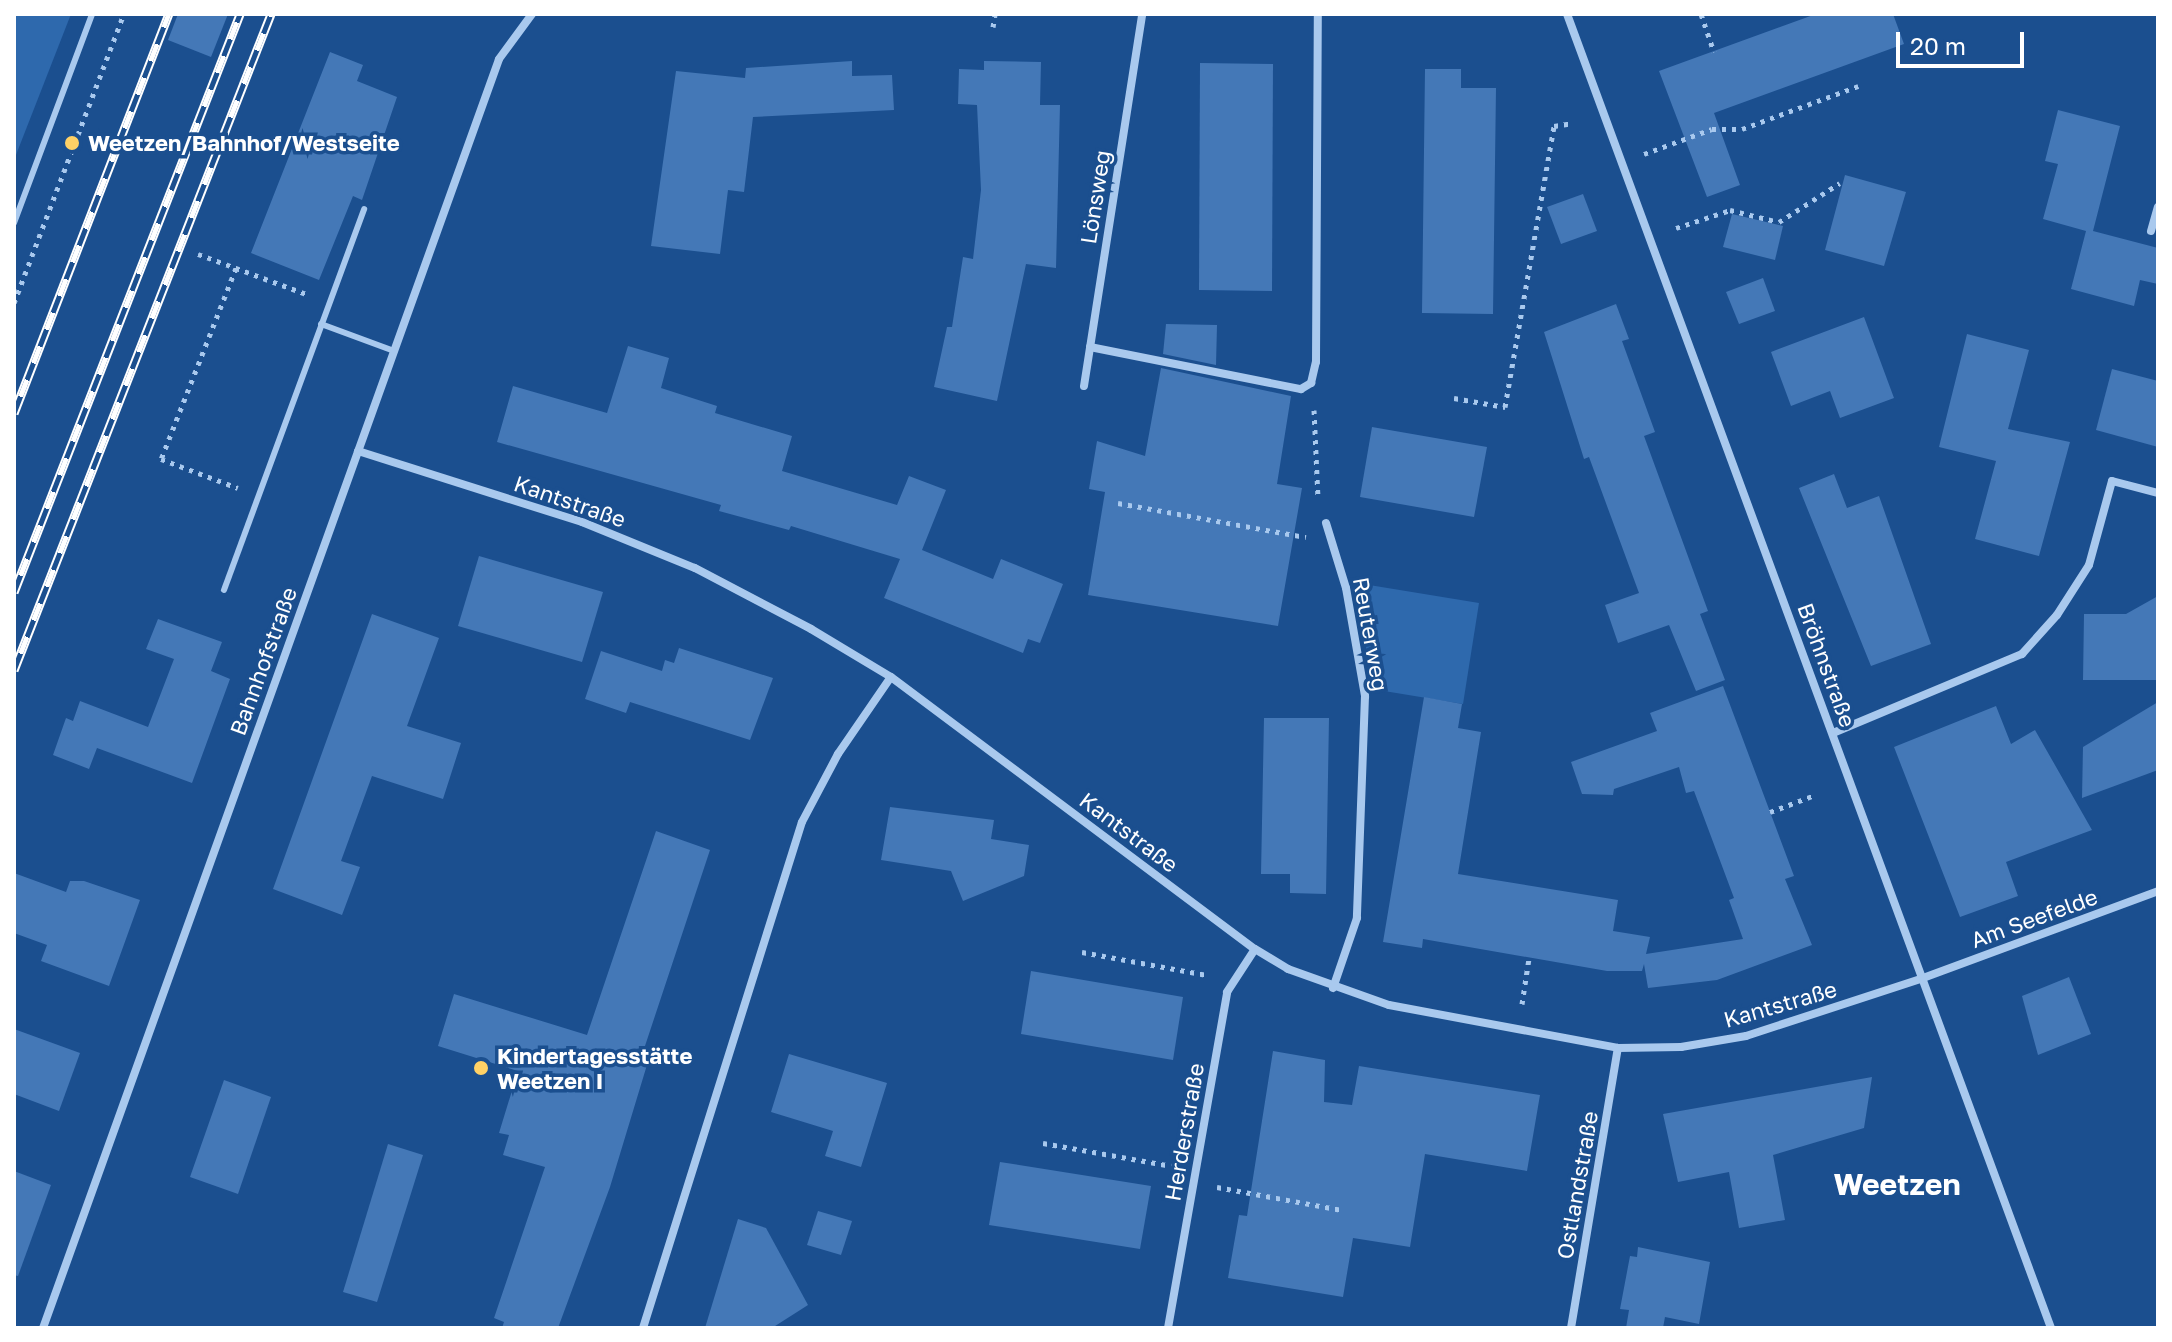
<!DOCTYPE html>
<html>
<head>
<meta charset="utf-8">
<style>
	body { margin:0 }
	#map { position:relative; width:2172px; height:1342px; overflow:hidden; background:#1b4f8f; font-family:"Golos Text",sans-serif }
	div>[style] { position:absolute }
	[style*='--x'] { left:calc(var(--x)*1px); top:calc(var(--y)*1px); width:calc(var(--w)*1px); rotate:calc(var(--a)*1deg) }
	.green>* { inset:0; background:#2e69ad }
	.building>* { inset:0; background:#4478b7 }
	.path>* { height:5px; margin-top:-2.5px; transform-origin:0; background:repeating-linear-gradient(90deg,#a9c9ee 0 4px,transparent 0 10px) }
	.service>* { height:6px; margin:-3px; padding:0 3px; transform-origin:3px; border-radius:3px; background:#a9c9ee }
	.minor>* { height:8px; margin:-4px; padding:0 4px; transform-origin:4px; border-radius:4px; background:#a9c9ee }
	.rail>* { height:9px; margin-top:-4.5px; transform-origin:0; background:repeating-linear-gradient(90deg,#1b4f8f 0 18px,#fff 0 36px); box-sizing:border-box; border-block:2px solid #fff }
	.dots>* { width:22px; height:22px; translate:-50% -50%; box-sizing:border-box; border:4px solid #1b4f8f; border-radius:50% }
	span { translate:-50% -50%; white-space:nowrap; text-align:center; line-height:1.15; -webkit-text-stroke:7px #1b4f8f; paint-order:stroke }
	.poi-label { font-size:22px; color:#fff; font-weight:700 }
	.left { translate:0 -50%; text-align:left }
	.street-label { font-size:22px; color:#fff }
	.district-label { font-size:30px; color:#fff; font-weight:700 }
	.frame { position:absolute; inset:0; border:16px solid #fff; pointer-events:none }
	.scale { position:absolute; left:1896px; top:32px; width:128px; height:36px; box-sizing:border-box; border:4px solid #fff; border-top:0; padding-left:10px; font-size:24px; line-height:28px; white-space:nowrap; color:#fff; -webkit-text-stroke:6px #1b4f8f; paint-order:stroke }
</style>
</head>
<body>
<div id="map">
	<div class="green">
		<i style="clip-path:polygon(14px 14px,71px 14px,14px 160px)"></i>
		<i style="clip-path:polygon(1357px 583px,1479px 603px,1463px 704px,1372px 689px)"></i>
	</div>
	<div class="building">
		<i style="clip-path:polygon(178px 14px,228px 14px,211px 57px,168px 40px)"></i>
		<i style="clip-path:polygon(1816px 14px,1893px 14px,1904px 44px,1714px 113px,1740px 185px,1707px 197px,1659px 71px)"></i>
		<i style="clip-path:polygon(330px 52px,363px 65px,357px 81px,397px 97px,362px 200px,353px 196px,319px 280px,251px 253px)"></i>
		<i style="clip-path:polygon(852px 61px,852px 76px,892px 75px,894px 110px,753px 117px,744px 192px,728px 190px,720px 254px,651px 246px,676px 71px,745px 78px,746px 68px)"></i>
		<i style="clip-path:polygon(984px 61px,1041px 62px,1040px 105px,1060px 105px,1056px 268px,1026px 264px,997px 401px,934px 387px,947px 327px,952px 327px,963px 257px,973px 259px,981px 190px,977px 105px,958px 104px,959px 69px,984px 70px)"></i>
		<i style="clip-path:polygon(1200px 63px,1273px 64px,1272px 291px,1199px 290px)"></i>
		<i style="clip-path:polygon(1425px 69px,1461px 69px,1461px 88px,1496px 88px,1493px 314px,1422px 313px)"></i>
		<i style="clip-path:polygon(2058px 110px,2120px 126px,2093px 231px,2158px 248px,2158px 284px,2140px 280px,2134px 306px,2071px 289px,2086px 231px,2043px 219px,2058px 164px,2045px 161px)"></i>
		<i style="clip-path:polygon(1845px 175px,1906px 192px,1884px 266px,1825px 250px)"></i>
		<i style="clip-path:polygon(1583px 194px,1597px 231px,1561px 244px,1547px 207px)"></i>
		<i style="clip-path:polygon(1732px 214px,1783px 226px,1775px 260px,1723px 247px)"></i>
		<i style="clip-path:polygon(1763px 278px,1775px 311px,1739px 324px,1726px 292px)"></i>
		<i style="clip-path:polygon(1616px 304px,1629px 339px,1622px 341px,1655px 432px,1644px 436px,1708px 611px,1700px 614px,1725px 680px,1696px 691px,1669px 625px,1618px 643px,1605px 605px,1639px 593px,1589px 457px,1584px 459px,1544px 332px)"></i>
		<i style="clip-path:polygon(1864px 317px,1894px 398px,1840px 418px,1830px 391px,1791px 406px,1771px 352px)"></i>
		<i style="clip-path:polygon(1166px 324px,1217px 325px,1216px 365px,1163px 354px)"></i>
		<i style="clip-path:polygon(1967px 334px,2029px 350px,2008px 429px,2070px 442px,2039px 556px,1975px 539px,1996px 461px,1939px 447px)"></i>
		<i style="clip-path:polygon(628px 346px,669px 358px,661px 388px,717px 406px,715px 413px,792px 436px,782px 471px,897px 505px,909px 476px,946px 490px,922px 550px,993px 579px,1001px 559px,1063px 584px,1040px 643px,1028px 639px,1023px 653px,884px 598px,900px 559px,791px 526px,789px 530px,719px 511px,721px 505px,497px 442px,513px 386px,607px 413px)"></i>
		<i style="clip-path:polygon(1161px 368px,1291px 396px,1277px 484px,1302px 488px,1278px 626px,1088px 595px,1105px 492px,1089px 489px,1097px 441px,1145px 456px)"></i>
		<i style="clip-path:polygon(2112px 369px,2158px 381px,2158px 447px,2096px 430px)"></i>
		<i style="clip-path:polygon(1372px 427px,1487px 447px,1474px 517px,1360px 497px)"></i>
		<i style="clip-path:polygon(1834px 474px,1847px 508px,1879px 496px,1931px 644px,1871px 666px,1799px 488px)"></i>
		<i style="clip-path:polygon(479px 556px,603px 592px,582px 662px,458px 626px)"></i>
		<i style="clip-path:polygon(2158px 596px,2158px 680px,2083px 680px,2084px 614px,2126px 614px)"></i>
		<i style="clip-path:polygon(372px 614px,439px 638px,407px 726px,461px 743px,443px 799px,372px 776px,341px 861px,360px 867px,342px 915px,273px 889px)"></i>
		<i style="clip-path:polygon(158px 619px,222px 642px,211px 671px,230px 679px,192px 783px,97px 748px,89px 769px,53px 755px,66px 718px,73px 721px,80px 701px,148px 727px,174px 659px,146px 649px)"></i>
		<i style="clip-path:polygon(679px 648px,773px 678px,750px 740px,630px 702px,626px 713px,585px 699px,601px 651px,662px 671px,665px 660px,674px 663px)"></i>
		<i style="clip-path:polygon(1723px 686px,1794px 876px,1785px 879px,1812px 945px,1717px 980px,1648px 988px,1644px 964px,1642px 971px,1607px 971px,1423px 939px,1422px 948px,1383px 942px,1424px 697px,1462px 704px,1458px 728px,1481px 732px,1458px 874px,1618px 900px,1613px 931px,1650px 937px,1646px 954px,1743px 939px,1729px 900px,1734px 898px,1694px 791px,1686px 793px,1679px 767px,1614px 789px,1613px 795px,1582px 794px,1571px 762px,1657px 731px,1650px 713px)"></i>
		<i style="clip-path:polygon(2158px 702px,2158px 770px,2082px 798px,2083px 747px)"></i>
		<i style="clip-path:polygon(1996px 706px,2011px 744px,2035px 730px,2092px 830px,2006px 862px,2018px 896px,1960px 917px,1894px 747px)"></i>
		<i style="clip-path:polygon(1264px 718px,1329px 718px,1326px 894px,1290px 893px,1290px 874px,1261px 874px)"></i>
		<i style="clip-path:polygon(890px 807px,994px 820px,991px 839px,1029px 845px,1024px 876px,963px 901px,951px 871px,881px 860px)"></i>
		<i style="clip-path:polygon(656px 831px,710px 850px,643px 1052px,650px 1055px,610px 1187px,558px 1328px,502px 1328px,504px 1322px,494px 1318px,545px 1167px,503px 1155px,509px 1135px,499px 1133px,518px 1071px,438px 1046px,454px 994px,587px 1035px)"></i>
		<i style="clip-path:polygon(14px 873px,66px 892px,70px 881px,84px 881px,140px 900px,109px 986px,41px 961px,47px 945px,14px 933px)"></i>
		<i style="clip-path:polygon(1031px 971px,1183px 997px,1173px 1060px,1021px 1034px)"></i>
		<i style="clip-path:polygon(2069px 977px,2091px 1034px,2038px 1055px,2022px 996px)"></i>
		<i style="clip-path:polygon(14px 1029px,80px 1053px,59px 1111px,14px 1094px)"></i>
		<i style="clip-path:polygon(1273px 1051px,1325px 1060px,1324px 1102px,1352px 1105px,1359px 1066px,1540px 1095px,1527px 1171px,1425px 1154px,1410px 1247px,1353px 1238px,1343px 1297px,1228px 1278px,1239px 1215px,1247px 1216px)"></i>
		<i style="clip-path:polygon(789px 1054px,887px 1083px,861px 1167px,825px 1156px,833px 1131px,771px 1112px)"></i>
		<i style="clip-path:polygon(1872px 1077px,1864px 1128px,1773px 1155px,1785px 1220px,1739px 1228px,1729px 1172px,1678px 1182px,1663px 1114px)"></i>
		<i style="clip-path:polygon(224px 1080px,271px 1097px,238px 1194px,190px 1177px)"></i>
		<i style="clip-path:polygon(388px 1144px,423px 1155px,377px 1302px,343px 1292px)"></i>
		<i style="clip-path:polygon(1000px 1162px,1151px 1186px,1140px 1249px,989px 1225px)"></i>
		<i style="clip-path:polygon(14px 1171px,51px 1185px,18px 1276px,14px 1275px)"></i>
		<i style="clip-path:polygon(818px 1211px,852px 1221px,841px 1255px,807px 1245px)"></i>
		<i style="clip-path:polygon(738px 1219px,766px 1228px,808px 1305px,772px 1328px,705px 1328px)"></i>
		<i style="clip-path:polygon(1638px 1247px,1710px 1262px,1699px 1324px,1665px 1317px,1663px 1328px,1626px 1328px,1629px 1310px,1620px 1309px,1630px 1256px,1637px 1257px)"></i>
	</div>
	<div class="path">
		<i style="--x:1701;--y:14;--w:40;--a:71.1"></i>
		<i style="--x:993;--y:27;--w:13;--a:-81"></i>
		<i style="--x:1644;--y:154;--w:72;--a:-20.2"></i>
		<i style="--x:1712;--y:129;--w:30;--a:0"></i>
		<i style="--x:1742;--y:129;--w:124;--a:-20.3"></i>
		<i style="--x:1676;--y:228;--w:57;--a:-18.4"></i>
		<i style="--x:1730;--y:210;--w:50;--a:13.8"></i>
		<i style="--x:1779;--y:222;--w:72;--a:-32.6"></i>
		<i style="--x:198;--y:254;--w:118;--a:20.3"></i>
		<i style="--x:236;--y:268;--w:205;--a:111.4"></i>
		<i style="--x:161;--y:459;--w:82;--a:20.6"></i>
		<i style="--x:14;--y:303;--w:309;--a:-69.2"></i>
		<i style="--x:1454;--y:398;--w:52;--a:10"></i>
		<i style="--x:1505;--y:407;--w:285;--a:-80.1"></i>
		<i style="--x:1554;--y:126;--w:18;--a:-9"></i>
		<i style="--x:1314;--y:410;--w:89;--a:87.4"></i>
		<i style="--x:1118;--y:503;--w:191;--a:10.3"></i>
		<i style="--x:1770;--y:812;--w:48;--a:-20.7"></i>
		<i style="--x:1082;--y:952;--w:127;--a:10.4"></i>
		<i style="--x:1522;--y:1004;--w:47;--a:-81.3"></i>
		<i style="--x:1043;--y:1143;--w:131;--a:10.1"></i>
		<i style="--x:1217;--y:1187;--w:127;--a:10.4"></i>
	</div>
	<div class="service">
		<i style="--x:14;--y:223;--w:223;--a:-69.5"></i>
		<i style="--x:321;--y:324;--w:78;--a:20.3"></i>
		<i style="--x:224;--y:590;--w:406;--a:-69.8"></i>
	</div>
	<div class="minor">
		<i style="--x:1567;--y:14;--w:1400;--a:69.78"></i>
		<i style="--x:2151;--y:231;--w:25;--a:-74"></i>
		<i style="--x:1090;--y:347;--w:215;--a:11.3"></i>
		<i style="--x:1301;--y:389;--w:12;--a:-31"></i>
		<i style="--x:1311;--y:383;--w:22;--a:-77"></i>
		<i style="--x:1316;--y:362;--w:348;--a:-89.7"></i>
		<i style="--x:1084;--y:386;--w:376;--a:-81.1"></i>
		<i style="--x:358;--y:451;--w:235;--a:17.6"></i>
		<i style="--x:582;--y:522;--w:122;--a:22.2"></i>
		<i style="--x:695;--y:568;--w:131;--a:27.7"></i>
		<i style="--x:811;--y:629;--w:93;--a:31"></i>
		<i style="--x:891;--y:677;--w:454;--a:36.8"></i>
		<i style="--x:1255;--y:949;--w:39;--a:31"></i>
		<i style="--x:1288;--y:969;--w:107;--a:19.6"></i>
		<i style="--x:1389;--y:1005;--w:233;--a:10.6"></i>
		<i style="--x:1618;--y:1048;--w:63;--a:-0.9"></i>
		<i style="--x:1681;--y:1047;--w:66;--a:-9.6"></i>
		<i style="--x:1746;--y:1036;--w:186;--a:-18.1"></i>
		<i style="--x:1923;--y:978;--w:251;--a:-20.3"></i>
		<i style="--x:1326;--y:523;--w:68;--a:72.9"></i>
		<i style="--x:1346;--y:588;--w:110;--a:80"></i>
		<i style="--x:1365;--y:696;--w:222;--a:92.1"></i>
		<i style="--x:1357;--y:918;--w:74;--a:108.9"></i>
		<i style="--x:1833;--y:733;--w:205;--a:-22.7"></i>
		<i style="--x:2022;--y:654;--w:52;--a:-48.1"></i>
		<i style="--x:2057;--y:615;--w:59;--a:-57.4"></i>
		<i style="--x:2089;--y:565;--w:87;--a:-74.7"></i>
		<i style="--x:2112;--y:481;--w:48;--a:14.6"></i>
		<i style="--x:43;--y:1328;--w:1348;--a:-70.23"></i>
		<i style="--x:499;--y:59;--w:56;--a:-53.7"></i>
		<i style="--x:643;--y:1328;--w:530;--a:-72.56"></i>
		<i style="--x:802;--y:822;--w:77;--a:-62.1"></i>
		<i style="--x:838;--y:754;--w:93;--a:-55.5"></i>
		<i style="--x:1168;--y:1328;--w:341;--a:-80"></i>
		<i style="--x:1227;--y:992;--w:51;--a:-56.9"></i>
		<i style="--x:1571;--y:1328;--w:284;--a:-80.5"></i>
	</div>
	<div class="rail">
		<i style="--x:14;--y:413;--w:428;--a:-68.8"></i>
		<i style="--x:14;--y:592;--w:621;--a:-68.64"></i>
		<i style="--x:14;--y:670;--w:705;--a:-68.61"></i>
	</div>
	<div class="dots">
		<i style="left:72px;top:143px;background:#ffd166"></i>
		<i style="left:481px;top:1068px;background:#ffd166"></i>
	</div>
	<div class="poi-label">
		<span class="left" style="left:88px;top:143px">Weetzen/Bahnhof/Westseite</span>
		<span class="left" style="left:497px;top:1068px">Kindertagesstätte<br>Weetzen I</span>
	</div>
	<div class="street-label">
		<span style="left:1095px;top:197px;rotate:-81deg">Lönsweg</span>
		<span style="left:570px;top:501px;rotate:19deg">Kantstraße</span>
		<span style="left:1371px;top:634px;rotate:80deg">Reuterweg</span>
		<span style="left:263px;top:661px;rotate:-70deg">Bahnhofstraße</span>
		<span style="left:1827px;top:665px;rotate:70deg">Bröhnstraße</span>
		<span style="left:1129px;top:832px;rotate:37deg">Kantstraße</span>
		<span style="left:2034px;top:918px;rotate:-20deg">Am Seefelde</span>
		<span style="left:1780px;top:1004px;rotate:-16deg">Kantstraße</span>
		<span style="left:1184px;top:1132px;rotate:-80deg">Herderstraße</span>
		<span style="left:1577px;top:1185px;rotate:-80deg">Ostlandstraße</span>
	</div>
	<div class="district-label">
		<span style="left:1897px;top:1184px">Weetzen</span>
	</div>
	<div class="frame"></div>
	<div class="scale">20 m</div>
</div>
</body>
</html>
